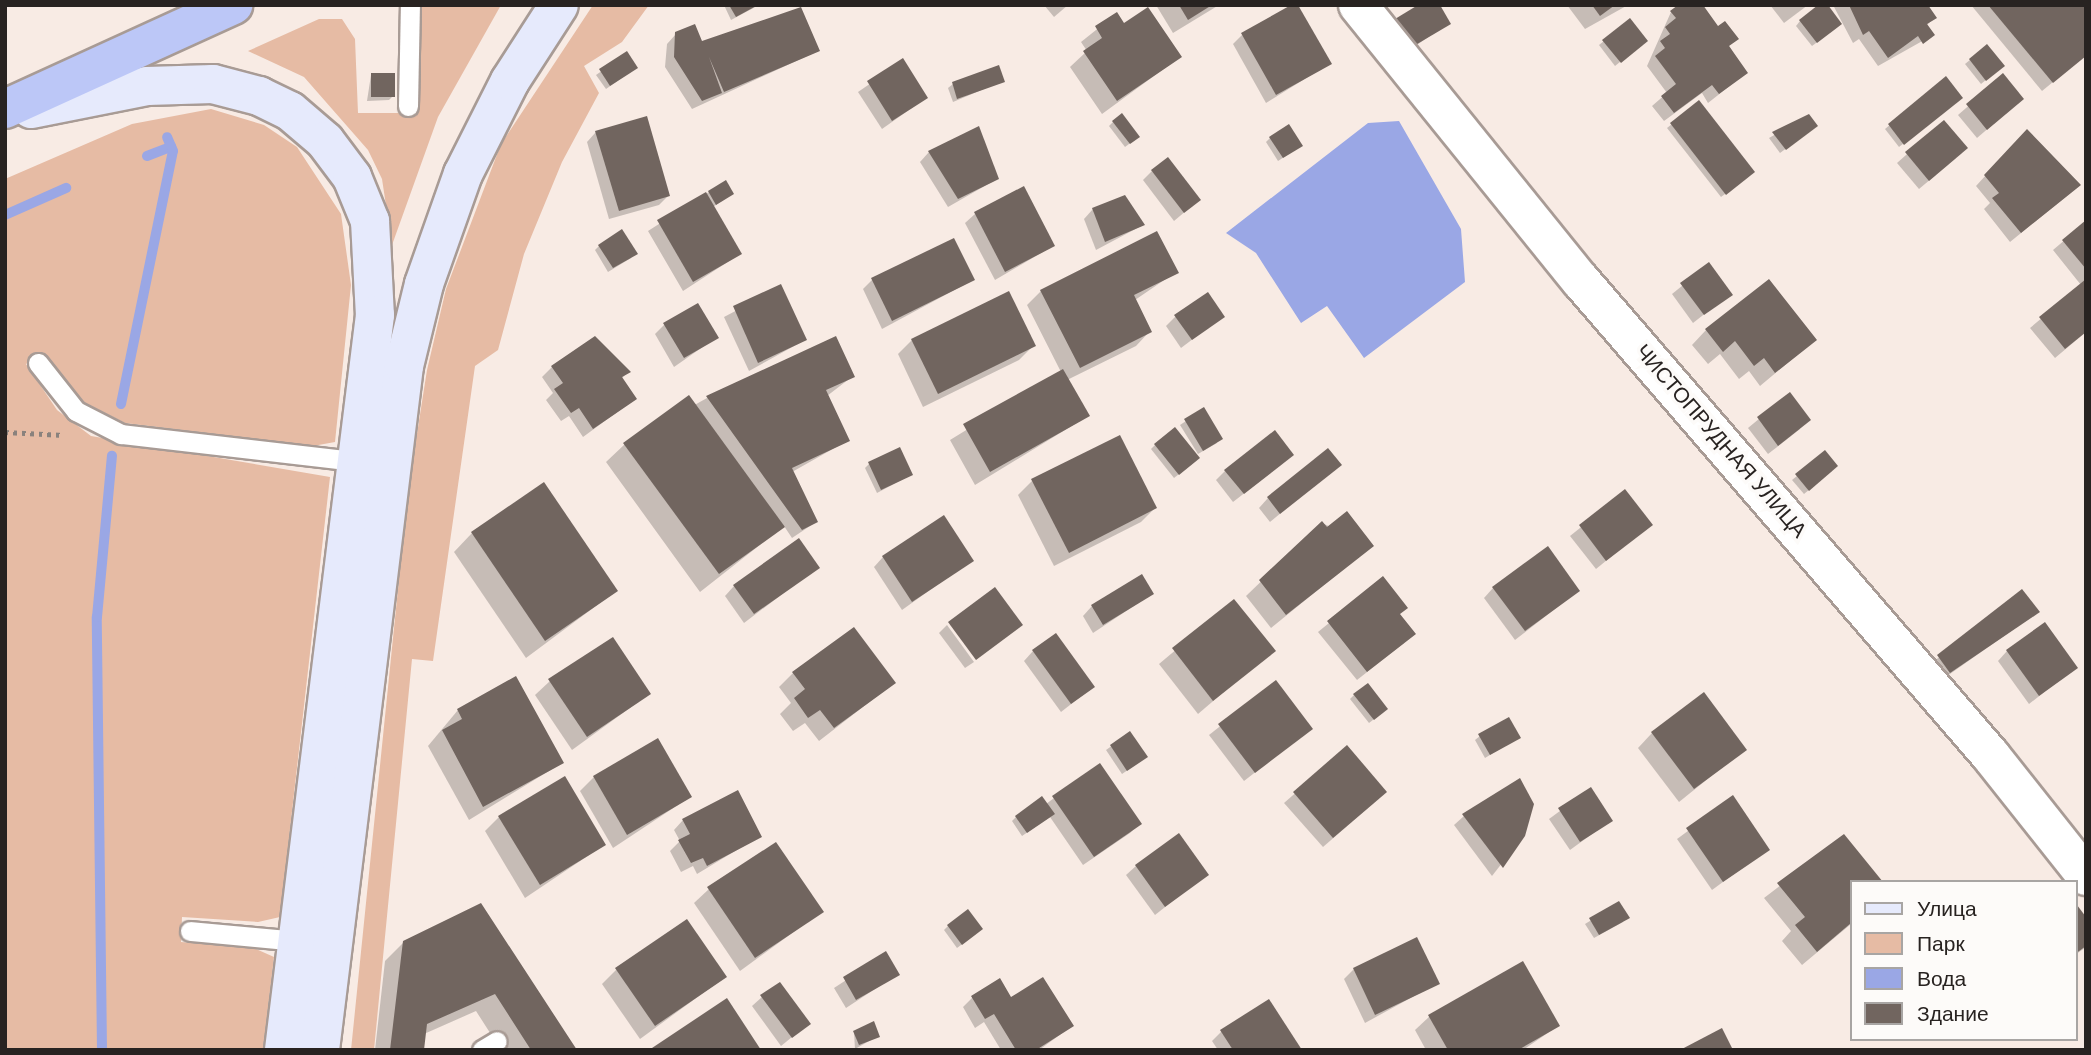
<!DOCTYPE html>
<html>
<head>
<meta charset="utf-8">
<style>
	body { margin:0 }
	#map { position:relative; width:2091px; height:1055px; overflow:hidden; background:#f8ebe4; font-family:"DM Sans",sans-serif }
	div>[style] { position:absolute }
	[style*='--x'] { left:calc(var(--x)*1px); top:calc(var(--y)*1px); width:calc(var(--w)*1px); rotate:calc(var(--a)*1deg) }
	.green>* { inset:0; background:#e6bba4 }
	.water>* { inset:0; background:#9aa7e5 }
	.shadow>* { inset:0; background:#0003 }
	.stream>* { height:10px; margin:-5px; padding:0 5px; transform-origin:5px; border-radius:5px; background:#9aa7e5 }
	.building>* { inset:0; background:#71655f }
	.path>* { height:4.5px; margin-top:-2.25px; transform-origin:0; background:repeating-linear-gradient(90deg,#8a827d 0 3.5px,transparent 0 8.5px) }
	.roads { filter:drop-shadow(2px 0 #a89b95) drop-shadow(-2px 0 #a89b95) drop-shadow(0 2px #a89b95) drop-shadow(0 -2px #a89b95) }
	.service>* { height:19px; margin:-9.5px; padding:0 9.5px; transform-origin:9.5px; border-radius:9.5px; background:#fff }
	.minor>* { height:38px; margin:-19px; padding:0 19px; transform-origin:19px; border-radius:19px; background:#fff }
	.secondary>* { height:38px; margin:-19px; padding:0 19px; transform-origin:19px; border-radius:19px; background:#e6eafc }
	.trunk>* { height:38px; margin:-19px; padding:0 19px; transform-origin:19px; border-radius:19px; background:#bcc7f7 }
	span { translate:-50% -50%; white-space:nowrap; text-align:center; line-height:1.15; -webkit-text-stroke:7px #fdfbf9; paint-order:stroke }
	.street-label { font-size:21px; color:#282321 }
	.frame { position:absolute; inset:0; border:7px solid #282321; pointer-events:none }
	.legend { position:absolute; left:1850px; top:880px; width:228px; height:161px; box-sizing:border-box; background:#fdfbf9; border:2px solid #a8a5a3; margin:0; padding:9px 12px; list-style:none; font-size:21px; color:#282321 }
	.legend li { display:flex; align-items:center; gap:14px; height:35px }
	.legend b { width:35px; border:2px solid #a8a5a3 }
</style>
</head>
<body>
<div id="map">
	<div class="green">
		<i style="clip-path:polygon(416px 5px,501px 5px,438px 117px,392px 245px,382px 179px,368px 150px,304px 77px,248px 51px,319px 19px,342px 19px,355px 39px,358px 113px,414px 113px)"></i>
		<i style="clip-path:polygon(593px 5px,649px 5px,622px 42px,584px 66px,599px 93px,562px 162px,524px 254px,498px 350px,475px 366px,433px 661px,412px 659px,374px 1050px,351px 1050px,408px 491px,427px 370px,446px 289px,501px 144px)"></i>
		<i style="clip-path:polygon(211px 109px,264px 125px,297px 147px,341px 214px,351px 285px,335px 442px,313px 446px,125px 423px,83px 402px,44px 353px,26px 364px,57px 410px,91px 436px,330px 477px,280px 917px,258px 922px,182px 917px,181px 942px,256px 949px,274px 957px,263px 1050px,5px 1050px,5px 179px,132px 124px)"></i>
	</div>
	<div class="water">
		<i style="clip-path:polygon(1399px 121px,1461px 229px,1465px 282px,1364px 358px,1327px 306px,1301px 323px,1256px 253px,1226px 233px,1368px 123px)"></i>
	</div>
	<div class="shadow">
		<i style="clip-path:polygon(724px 5px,759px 5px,731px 20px)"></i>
		<i style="clip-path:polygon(1044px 5px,1068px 5px,1054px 17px)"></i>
		<i style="clip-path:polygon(1156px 5px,1219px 5px,1173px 33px)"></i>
		<i style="clip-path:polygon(1567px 5px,1628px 5px,1585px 29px)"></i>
		<i style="clip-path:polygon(1770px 5px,1808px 5px,1784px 23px)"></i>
		<i style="clip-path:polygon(1833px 5px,1925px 5px,1934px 18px,1926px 26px,1933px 35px,1878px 66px,1859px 39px,1853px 43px)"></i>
		<i style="clip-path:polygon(1971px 5px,2086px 5px,2086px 55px,2042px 91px)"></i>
		<i style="clip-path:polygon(1671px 12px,1718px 28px,1746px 73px,1708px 103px,1702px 93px,1664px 121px,1652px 106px,1667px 93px,1647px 66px)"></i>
		<i style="clip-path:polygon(1116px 14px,1124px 26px,1180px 57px,1102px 114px,1070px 67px,1087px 51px,1081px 42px)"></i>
		<i style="clip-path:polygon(1396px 21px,1449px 23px,1402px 55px,1387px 30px)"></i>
		<i style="clip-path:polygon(1800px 21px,1836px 28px,1812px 46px,1796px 26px)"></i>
		<i style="clip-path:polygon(676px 34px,701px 44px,818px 51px,692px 109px,665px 67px,667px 44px)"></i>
		<i style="clip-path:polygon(1242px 35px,1329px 64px,1266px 103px,1233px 44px)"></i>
		<i style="clip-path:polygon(1604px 41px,1641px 45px,1615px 66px,1599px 45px)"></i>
		<i style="clip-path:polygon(1987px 46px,1998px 70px,1981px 84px,1965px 64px)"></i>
		<i style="clip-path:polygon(627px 53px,636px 68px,606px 89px,596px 75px)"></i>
		<i style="clip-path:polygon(903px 61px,926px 98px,882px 129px,858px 92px)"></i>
		<i style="clip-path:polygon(371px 75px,393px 96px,389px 100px,367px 101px)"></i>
		<i style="clip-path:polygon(2003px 76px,2012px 108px,1977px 138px,1958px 115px)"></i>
		<i style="clip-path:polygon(1945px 79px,1956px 102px,1899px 147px,1885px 129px)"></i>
		<i style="clip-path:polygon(1003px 81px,953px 102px,948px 88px,953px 84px)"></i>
		<i style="clip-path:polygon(1698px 103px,1749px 176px,1721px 197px,1667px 128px)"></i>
		<i style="clip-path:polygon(1808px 116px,1811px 130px,1780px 153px,1769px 138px)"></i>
		<i style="clip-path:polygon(1113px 122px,1133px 141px,1125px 147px,1109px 126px)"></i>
		<i style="clip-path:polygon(1943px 122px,1956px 158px,1919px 189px,1897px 163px)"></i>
		<i style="clip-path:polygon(596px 132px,668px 196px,659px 205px,609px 219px,587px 142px)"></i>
		<i style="clip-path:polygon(1270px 138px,1301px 146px,1278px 161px,1266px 142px)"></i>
		<i style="clip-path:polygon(2017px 141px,2069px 194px,2010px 242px,1984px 209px,1990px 203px,1976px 186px)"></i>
		<i style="clip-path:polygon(929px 152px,997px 179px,948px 207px,920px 162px)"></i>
		<i style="clip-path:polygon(1152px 171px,1199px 200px,1174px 221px,1143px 180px)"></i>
		<i style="clip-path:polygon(709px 192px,732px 194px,713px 207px,740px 254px,683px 291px,648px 231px)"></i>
		<i style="clip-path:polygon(1093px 209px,1143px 225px,1096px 250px,1084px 219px)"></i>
		<i style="clip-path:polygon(975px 214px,1053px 246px,995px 280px,965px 223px)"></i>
		<i style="clip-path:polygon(2086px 222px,2086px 332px,2055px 358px,2030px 328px,2081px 285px,2053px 250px)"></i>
		<i style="clip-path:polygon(599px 246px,631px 258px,608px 272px,595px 250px)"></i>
		<i style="clip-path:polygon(1708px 265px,1730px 294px,1693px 323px,1672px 294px)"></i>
		<i style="clip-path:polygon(1176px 272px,1135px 300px,1150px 331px,1136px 346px,1067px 380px,1088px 416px,975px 485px,950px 440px,1061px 372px,1027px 305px,1041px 291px)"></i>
		<i style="clip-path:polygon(872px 280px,973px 280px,882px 329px,863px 289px)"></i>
		<i style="clip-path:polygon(781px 287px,805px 340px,749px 371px,724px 317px)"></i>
		<i style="clip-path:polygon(1175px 317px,1222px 317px,1181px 348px,1166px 326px)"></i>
		<i style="clip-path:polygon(664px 325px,717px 337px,674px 367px,655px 334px)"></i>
		<i style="clip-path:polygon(1706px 330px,1815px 340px,1760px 386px,1749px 371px,1739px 379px,1720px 354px,1708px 364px,1692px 345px)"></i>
		<i style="clip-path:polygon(835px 338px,853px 376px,827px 396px,847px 441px,792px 472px,816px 522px,792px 538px,784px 526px,700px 592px,606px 462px,625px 444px,707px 398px)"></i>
		<i style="clip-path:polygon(912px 340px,1034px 345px,1019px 360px,923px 407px,898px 354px)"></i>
		<i style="clip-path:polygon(552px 367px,628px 372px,621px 379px,635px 399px,583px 437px,569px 416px,561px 421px,546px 400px,553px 393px,542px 377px)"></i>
		<i style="clip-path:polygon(1789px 394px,1800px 429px,1768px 454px,1748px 428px)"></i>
		<i style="clip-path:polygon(1204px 409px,1217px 443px,1198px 454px,1180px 425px)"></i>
		<i style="clip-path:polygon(1155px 445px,1193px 463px,1174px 478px,1151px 449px)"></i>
		<i style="clip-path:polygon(869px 464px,911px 475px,877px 493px,865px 468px)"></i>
		<i style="clip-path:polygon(1282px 464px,1233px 502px,1216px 480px,1225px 471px)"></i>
		<i style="clip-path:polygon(1339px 465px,1270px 522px,1259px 508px,1268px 498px)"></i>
		<i style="clip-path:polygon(1832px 471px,1804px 494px,1792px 480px,1797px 476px)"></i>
		<i style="clip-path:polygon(1032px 481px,1155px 508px,1141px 522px,1054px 566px,1018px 495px)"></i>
		<i style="clip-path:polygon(1625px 492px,1650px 525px,1596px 569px,1570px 536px)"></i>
		<i style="clip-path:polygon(1322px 523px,1372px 546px,1271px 628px,1246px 596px)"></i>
		<i style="clip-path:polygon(472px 533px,616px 591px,526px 658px,454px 552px)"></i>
		<i style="clip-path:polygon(883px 557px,972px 560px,902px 610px,874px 567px)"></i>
		<i style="clip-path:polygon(818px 567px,744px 623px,725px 596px,734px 586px)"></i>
		<i style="clip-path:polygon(1383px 579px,1404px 643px,1357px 680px,1318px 632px)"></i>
		<i style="clip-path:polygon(1493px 588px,1578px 591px,1515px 640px,1484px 598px)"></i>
		<i style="clip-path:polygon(2022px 592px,2038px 612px,1940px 681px,1928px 666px)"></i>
		<i style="clip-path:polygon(1152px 594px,1093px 633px,1083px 616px,1092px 606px)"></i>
		<i style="clip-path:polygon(1234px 601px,1273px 650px,1198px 714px,1159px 664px)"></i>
		<i style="clip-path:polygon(947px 625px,974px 662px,965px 668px,939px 633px)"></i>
		<i style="clip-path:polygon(1033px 651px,1093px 687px,1061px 712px,1024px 661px)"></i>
		<i style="clip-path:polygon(2007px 651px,2075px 668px,2029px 704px,1998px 661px)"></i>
		<i style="clip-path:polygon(793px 673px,894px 683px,819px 741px,805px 723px,793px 731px,780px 714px,791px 703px,779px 687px)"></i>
		<i style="clip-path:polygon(550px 681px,649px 694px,572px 750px,535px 695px)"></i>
		<i style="clip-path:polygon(1275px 683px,1311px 729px,1244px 781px,1209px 735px)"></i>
		<i style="clip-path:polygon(1354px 695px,1382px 713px,1369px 723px,1350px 699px)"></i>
		<i style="clip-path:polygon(458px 710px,562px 763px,469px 820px,428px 746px)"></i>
		<i style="clip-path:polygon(1130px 733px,1141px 761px,1122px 774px,1106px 750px)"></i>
		<i style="clip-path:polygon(1652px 733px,1745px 749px,1679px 802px,1638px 748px)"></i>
		<i style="clip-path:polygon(1480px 736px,1518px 738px,1485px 758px,1475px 740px)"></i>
		<i style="clip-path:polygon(1347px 748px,1376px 801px,1323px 847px,1284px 803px)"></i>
		<i style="clip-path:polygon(1099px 765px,1140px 823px,1130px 833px,1083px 865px,1050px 817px,1022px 836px,1012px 821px,1016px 817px,1046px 804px)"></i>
		<i style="clip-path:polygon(594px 777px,690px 797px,613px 848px,580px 791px)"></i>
		<i style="clip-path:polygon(1590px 789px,1610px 821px,1570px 850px,1549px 819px)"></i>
		<i style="clip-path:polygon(1733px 798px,1768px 849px,1712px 890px,1677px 839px)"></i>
		<i style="clip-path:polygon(1464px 816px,1524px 835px,1492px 876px,1454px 825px)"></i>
		<i style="clip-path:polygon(499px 817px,604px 845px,525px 898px,485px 831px)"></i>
		<i style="clip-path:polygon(683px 820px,760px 836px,697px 874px,693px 866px,681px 872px,670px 851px,680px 841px,674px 830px)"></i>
		<i style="clip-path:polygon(1843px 837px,1851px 924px,1802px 965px,1782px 941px,1791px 931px,1764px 898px)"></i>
		<i style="clip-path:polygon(1136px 866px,1207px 874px,1155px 915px,1126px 875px)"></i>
		<i style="clip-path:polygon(709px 889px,821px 912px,740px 971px,694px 903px)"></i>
		<i style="clip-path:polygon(1619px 903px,1623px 922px,1594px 938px,1585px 924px)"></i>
		<i style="clip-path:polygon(480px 905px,575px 1050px,501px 1050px,476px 1011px,424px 1034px,422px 1050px,375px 1050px,385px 961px,404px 942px)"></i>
		<i style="clip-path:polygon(2077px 908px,2086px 920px,2086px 947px,2075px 955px)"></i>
		<i style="clip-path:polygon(948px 926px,976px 934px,957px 948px,944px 930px)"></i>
		<i style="clip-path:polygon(886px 954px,898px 974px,846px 1008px,834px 988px)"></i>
		<i style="clip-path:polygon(1354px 969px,1438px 983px,1365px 1023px,1344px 979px)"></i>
		<i style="clip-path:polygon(616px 970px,725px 977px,640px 1039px,602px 984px)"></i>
		<i style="clip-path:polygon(762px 997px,808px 1024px,781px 1046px,752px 1006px)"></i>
		<i style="clip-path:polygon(972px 998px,1011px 999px,1072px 1026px,1039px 1050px,1001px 1050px,984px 1022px,975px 1028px,963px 1007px)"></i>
		<i style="clip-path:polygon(1430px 1016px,1558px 1026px,1523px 1050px,1426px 1050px,1415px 1030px)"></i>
		<i style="clip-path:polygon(1222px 1031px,1299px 1050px,1218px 1050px,1212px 1041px)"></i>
		<i style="clip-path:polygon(854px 1032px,878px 1036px,855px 1049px)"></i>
	</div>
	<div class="stream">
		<i style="--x:147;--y:156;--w:26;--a:-21"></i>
		<i style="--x:5;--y:215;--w:67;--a:-23.9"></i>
		<i style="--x:121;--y:404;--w:258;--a:-78.4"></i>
		<i style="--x:173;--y:151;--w:15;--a:-113"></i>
		<i style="--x:102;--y:1050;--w:433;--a:-90.7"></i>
		<i style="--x:97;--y:617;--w:162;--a:-84.7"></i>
	</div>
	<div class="building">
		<i style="clip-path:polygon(729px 5px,758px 5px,736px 17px)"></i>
		<i style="clip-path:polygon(1179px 5px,1212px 5px,1188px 20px)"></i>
		<i style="clip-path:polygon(1291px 5px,1298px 5px,1332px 64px,1276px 95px,1241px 33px)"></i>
		<i style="clip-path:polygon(1418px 5px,1440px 5px,1451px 24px,1412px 47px,1395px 19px)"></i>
		<i style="clip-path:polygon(1592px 5px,1615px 5px,1600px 16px)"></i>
		<i style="clip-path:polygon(1678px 5px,1703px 5px,1718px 26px,1725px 21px,1739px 39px,1729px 46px,1748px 73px,1719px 94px,1712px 85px,1674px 113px,1661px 96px,1676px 84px,1655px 56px,1665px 48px,1660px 41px,1670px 34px,1665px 27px,1676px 18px,1670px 11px)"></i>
		<i style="clip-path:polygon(1818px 5px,1828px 5px,1842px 24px,1817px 43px,1799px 20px)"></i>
		<i style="clip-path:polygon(1849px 5px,1928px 5px,1937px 18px,1927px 24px,1935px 35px,1923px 44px,1918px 36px,1888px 58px,1869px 31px,1863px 35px)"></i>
		<i style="clip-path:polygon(1988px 5px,2086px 5px,2086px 56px,2053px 83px)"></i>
		<i style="clip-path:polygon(801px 7px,820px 51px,724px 92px,709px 57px,722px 93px,702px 101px,674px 57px,675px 32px,695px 24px,702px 41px)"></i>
		<i style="clip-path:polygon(1148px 7px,1182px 57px,1117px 101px,1083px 51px,1102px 38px,1095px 26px,1117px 12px,1124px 23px)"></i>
		<i style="clip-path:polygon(1630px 18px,1648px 41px,1621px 63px,1602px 40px)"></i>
		<i style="clip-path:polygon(1987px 44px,2005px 66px,1986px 81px,1969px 59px)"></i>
		<i style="clip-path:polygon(627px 51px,638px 68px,610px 86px,599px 69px)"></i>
		<i style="clip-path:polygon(903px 58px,928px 98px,892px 121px,867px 81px)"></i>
		<i style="clip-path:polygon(999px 65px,1005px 82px,957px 99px,952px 82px)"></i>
		<i style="clip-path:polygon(371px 73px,395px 73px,395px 97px,371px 97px)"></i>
		<i style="clip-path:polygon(2003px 73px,2024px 99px,1987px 130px,1966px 104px)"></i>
		<i style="clip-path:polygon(1946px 76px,1963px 98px,1904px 145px,1888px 124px)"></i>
		<i style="clip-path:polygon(1699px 100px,1755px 172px,1726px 195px,1670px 123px)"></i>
		<i style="clip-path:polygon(1122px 113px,1140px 137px,1130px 144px,1112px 121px)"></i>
		<i style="clip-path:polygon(1809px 114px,1818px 126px,1786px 150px,1772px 132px)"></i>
		<i style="clip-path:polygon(647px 116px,670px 196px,619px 211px,595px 131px)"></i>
		<i style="clip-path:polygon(1944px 120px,1968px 148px,1929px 181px,1905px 152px)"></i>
		<i style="clip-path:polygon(1289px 124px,1303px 146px,1283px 158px,1269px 137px)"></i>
		<i style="clip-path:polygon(979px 126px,999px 179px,958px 199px,928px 151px)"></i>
		<i style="clip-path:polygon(2027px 129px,2081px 185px,2021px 233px,1992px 198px,1999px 193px,1984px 175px)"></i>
		<i style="clip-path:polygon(1168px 157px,1201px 200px,1184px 213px,1151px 170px)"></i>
		<i style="clip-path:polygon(726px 180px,734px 194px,716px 205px,708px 191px)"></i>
		<i style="clip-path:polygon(1024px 186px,1055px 246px,1005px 272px,974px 212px)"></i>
		<i style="clip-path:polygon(706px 192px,742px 254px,693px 282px,657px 220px)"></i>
		<i style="clip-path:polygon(1125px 195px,1145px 225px,1105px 242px,1092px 208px)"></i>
		<i style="clip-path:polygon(2086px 220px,2086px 269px,2062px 240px)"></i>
		<i style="clip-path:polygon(622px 229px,638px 254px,613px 268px,598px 245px)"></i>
		<i style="clip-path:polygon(1157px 231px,1179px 273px,1134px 295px,1152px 332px,1080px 368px,1040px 290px)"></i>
		<i style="clip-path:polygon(954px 238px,975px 280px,892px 321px,871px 278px)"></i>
		<i style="clip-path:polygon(1709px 262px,1733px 295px,1704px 315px,1680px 283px)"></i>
		<i style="clip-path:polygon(1769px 279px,1817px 340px,1775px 373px,1764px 358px,1754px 366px,1735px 341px,1723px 352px,1705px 329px)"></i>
		<i style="clip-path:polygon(2086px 279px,2086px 332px,2065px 349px,2039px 317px)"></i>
		<i style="clip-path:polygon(781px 284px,807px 340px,758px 363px,733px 306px)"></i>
		<i style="clip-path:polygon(1009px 291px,1036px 346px,938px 394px,911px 339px)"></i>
		<i style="clip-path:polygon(1208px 292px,1225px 317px,1192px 340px,1174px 315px)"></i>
		<i style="clip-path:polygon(698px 303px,719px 338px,684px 358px,663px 323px)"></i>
		<i style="clip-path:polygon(595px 336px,631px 372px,622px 377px,637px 399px,593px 429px,579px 408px,571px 413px,554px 389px,563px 383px,551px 366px)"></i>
		<i style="clip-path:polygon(836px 336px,855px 377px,826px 390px,850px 441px,792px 468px,818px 522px,802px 530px,706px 396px)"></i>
		<i style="clip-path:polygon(1063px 369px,1090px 416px,990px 472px,963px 424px)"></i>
		<i style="clip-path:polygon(1790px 392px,1811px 420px,1778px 446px,1757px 417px)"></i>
		<i style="clip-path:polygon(689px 395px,785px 527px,719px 574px,623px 443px)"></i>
		<i style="clip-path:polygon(1204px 407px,1223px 439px,1203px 451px,1184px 419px)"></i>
		<i style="clip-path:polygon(1175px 427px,1200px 458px,1179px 475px,1154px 444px)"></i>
		<i style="clip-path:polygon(1275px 430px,1294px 455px,1244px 494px,1224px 470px)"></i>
		<i style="clip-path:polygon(1120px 435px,1157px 508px,1069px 553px,1031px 479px)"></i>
		<i style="clip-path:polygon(900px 447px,913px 475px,881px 490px,868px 462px)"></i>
		<i style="clip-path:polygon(1328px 448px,1342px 465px,1280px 514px,1267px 497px)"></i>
		<i style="clip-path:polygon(1825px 450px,1838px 466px,1809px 491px,1795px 474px)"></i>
		<i style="clip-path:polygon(544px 482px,618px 591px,545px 641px,471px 532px)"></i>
		<i style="clip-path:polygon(1625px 489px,1653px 525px,1606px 561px,1579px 525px)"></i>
		<i style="clip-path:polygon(1347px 511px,1374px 546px,1286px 615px,1259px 580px,1322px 521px,1327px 527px)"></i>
		<i style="clip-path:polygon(944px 515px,974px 561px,912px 602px,882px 556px)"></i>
		<i style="clip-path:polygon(799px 538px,820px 568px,754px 614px,733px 585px)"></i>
		<i style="clip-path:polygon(1548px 546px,1580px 591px,1525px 631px,1492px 587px)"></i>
		<i style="clip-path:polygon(1142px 574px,1154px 594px,1103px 625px,1091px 605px)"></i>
		<i style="clip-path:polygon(1383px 576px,1408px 608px,1400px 614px,1416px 634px,1367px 672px,1327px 621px)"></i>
		<i style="clip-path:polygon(995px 587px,1023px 625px,976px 660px,948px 622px)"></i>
		<i style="clip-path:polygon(2022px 589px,2040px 612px,1950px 673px,1937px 655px)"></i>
		<i style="clip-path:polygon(1234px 599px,1276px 651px,1213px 701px,1172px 648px)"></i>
		<i style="clip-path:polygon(2045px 622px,2078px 668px,2039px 696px,2006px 650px)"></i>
		<i style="clip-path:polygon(854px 627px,896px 683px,834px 728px,820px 710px,808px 718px,794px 698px,805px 689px,792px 672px)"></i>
		<i style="clip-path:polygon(1056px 633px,1095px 687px,1071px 704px,1032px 650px)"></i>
		<i style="clip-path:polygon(613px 637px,651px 694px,587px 737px,548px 679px)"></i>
		<i style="clip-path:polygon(516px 676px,564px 763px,483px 807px,442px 730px,462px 719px,457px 709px)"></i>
		<i style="clip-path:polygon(1276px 680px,1313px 729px,1255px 773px,1218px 724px)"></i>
		<i style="clip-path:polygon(1368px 683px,1388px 709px,1374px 720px,1353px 694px)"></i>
		<i style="clip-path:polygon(1704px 692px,1747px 750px,1694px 789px,1651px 732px)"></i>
		<i style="clip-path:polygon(1509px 717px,1521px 738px,1490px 755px,1478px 734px)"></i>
		<i style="clip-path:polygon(1130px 731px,1148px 757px,1127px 771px,1110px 745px)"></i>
		<i style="clip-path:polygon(658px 738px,692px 797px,627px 835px,593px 776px)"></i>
		<i style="clip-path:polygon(1347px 745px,1387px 792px,1333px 838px,1293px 792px)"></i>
		<i style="clip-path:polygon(1100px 763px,1142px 824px,1094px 857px,1052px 796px)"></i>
		<i style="clip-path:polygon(565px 776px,606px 845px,540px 885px,498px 816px)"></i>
		<i style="clip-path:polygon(1520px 778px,1534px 804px,1525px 836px,1503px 868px,1462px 814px)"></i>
		<i style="clip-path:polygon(1591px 787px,1613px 821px,1580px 842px,1558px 808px)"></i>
		<i style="clip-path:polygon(738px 790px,762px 837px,707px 866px,703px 858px,691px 863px,678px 840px,690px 834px,682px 819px)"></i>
		<i style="clip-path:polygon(1733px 795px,1770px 850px,1723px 882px,1686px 828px)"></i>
		<i style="clip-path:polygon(1042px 796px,1055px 814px,1027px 833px,1015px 816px)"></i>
		<i style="clip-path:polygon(1179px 833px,1209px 875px,1165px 907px,1135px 865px)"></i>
		<i style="clip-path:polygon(1844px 834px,1883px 882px,1851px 882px,1851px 923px,1817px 952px,1795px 925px,1805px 917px,1777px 883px)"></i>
		<i style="clip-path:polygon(776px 842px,824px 912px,755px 958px,707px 887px)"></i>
		<i style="clip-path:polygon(1619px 901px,1630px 918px,1599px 935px,1589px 918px)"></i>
		<i style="clip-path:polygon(481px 903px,577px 1050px,531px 1050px,495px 994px,427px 1024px,424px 1050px,390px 1050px,403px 941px)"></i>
		<i style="clip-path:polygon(2077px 905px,2086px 917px,2086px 946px,2075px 954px)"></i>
		<i style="clip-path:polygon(968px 909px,983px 929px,962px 945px,947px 925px)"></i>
		<i style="clip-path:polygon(687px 919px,727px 977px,655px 1026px,615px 968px)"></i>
		<i style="clip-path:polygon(1417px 937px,1440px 984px,1375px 1015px,1353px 968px)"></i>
		<i style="clip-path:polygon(886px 951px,900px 975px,856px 1000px,843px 977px)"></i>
		<i style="clip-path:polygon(1523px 961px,1560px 1026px,1518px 1050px,1448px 1050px,1428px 1015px)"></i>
		<i style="clip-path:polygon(1043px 977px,1074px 1026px,1036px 1050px,1016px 1050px,994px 1014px,985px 1019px,971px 996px,1000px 978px,1011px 997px)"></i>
		<i style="clip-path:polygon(780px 982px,811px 1024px,792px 1038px,760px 995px)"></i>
		<i style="clip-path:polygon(727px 998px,761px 1050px,649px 1050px)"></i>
		<i style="clip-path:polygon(1269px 999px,1302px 1050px,1233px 1050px,1220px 1030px)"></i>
		<i style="clip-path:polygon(874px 1021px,880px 1037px,859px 1045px,853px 1031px)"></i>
		<i style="clip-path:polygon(1722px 1028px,1733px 1050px,1680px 1050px)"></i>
	</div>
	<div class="path">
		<i style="--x:5;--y:432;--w:59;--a:2.9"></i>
	</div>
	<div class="roads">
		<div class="service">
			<i style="--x:408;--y:106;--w:101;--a:-88.9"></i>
			<i style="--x:38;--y:363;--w:61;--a:51.6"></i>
			<i style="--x:76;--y:411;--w:51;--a:27.1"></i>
			<i style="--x:121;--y:434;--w:237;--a:6.6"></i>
			<i style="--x:190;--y:931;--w:107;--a:5.3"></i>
			<i style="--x:482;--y:1050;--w:17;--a:-31"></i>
		</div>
		<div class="minor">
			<i style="--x:1358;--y:5;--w:355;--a:51.1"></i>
			<i style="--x:1581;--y:281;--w:627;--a:49.2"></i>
			<i style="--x:1991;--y:756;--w:153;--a:51.6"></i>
		</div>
		<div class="secondary">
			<i style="--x:31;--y:109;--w:118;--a:-11.2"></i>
			<i style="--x:147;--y:86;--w:66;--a:-1.7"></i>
			<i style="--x:213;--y:84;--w:48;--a:14.6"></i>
			<i style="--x:259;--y:96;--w:34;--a:26"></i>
			<i style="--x:290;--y:111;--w:46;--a:40.6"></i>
			<i style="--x:325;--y:141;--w:45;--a:53.1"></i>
			<i style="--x:352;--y:177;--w:48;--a:67.8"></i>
			<i style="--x:370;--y:221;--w:94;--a:87"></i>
			<i style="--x:375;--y:315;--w:741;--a:97.06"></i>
			<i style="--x:320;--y:1050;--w:689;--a:-83"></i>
			<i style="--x:404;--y:366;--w:84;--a:-76.3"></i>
			<i style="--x:424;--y:284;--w:117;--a:-70.5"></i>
			<i style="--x:463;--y:174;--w:104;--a:-63.2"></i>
			<i style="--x:510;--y:81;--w:90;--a:-57.2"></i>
		</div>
		<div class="trunk">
			<i style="--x:5;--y:109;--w:251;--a:-24.5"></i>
		</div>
	</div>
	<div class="street-label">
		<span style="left:1721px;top:441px;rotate:49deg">ЧИСТОПРУДНАЯ УЛИЦА</span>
	</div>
	<div class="frame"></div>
	<ul class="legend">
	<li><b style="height:9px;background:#e6eafc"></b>Улица</li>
	<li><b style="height:19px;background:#e6bba4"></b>Парк</li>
	<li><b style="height:19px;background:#9aa7e5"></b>Вода</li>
	<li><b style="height:19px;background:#71655f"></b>Здание</li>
	</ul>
</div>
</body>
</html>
